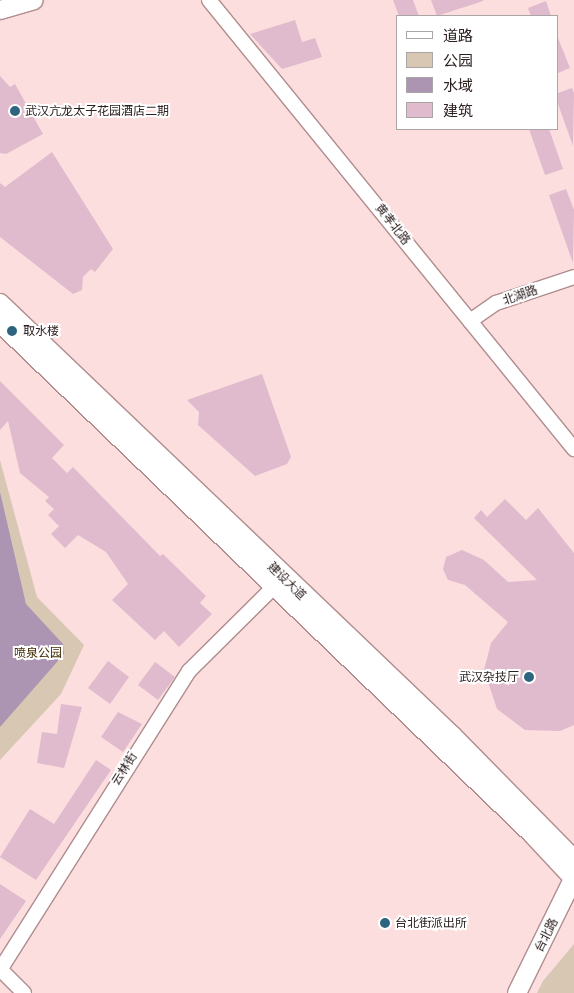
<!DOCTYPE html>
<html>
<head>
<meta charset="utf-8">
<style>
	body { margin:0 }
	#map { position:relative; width:574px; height:993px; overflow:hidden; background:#fddedf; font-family:"IBM Plex Sans","Noto Sans SC",sans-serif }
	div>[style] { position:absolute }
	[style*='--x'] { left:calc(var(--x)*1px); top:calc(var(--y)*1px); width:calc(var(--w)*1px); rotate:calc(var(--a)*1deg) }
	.green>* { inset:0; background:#d7c7b3 }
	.water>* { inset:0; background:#ac95b3 }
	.building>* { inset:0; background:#e0bacd }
	.roads { filter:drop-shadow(1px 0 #b08d8e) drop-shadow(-1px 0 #b08d8e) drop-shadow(0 1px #b08d8e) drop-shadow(0 -1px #b08d8e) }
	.minor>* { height:14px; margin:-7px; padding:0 7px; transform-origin:7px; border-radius:7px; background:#fff }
	.major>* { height:18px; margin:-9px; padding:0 9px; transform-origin:9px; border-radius:9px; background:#fff }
	.dots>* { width:14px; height:14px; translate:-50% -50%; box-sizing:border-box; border:2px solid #fff; border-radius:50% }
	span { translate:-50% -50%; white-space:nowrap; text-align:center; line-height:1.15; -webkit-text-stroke:4px #fff; paint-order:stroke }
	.poi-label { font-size:12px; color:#2d2021 }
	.left { translate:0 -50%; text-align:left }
	.right { translate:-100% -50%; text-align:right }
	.street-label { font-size:12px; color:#2d2021 }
	.park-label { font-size:12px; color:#462c04 }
	.legend { position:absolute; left:396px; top:15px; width:162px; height:115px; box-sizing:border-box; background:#fff; border:1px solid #aba6a6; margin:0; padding:6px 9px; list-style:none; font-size:15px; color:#2d2021 }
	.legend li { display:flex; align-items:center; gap:10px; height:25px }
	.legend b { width:25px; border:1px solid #aba6a6 }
</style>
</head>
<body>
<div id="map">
	<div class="green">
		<i style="clip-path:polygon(0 460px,37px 597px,84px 645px,61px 694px,0 760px)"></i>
		<i style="clip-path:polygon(574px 944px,574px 993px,537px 993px,543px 981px)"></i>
	</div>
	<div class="water">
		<i style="clip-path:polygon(0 492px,26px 604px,63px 644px,64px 654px,0 727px)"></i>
	</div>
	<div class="building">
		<i style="clip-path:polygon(393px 0,413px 0,419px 16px,399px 16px)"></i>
		<i style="clip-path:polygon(431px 0,483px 0,483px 1px,437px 16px)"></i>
		<i style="clip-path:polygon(546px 1px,551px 16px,531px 16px,528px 8px)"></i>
		<i style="clip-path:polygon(295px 20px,302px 42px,315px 38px,322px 57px,282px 69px,250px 34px)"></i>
		<i style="clip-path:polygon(558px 38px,570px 68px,558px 73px)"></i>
		<i style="clip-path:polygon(0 76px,10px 87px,15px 84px,43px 134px,6px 154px,0 153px)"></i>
		<i style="clip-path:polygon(572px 88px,574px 93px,573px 146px,558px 104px,558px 93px)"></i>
		<i style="clip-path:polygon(529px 129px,549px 129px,563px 169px,545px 175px)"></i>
		<i style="clip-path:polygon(52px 152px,113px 249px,95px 272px,91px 269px,83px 277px,82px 290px,73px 294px,0 237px,0 183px,5px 187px)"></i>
		<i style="clip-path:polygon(566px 189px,574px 210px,573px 263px,549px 195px)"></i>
		<i style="clip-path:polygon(262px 374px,291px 457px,287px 464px,255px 476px,198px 425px,199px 412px,187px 400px)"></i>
		<i style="clip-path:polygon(0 381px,64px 445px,52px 458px,67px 473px,73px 467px,160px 556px,163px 554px,206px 596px,200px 603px,212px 614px,179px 647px,164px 631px,155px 640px,112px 600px,128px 584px,106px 552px,78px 535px,65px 548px,51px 534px,59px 526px,48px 515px,54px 509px,45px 501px,49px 497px,20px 473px,8px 421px,0 430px)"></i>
		<i style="clip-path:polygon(505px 499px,526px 520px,538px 508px,574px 553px,574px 725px,560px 731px,525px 730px,497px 709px,484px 670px,491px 643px,508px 622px,465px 585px,448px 580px,443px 569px,446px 557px,462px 550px,484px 560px,508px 582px,537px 580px,474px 518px,481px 510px,487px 517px)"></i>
		<i style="clip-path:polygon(108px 661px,129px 677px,110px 704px,88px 688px)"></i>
		<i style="clip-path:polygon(155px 662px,175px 677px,158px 700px,138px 685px)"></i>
		<i style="clip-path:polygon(61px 704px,82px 707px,64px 768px,37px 763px,42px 732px,57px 734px)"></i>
		<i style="clip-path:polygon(118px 712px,142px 724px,123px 752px,101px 737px)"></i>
		<i style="clip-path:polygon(96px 760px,111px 770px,36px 880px,0 857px,30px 809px,54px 824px)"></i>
		<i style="clip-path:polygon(0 884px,26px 901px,0 939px)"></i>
	</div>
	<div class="roads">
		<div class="minor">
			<i style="--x:209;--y:0;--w:579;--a:50.89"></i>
			<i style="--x:470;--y:321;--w:32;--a:-35"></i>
			<i style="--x:496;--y:303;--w:82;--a:-18.4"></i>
			<i style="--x:0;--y:969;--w:34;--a:45"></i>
			<i style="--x:0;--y:970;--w:354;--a:-57.7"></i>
			<i style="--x:189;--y:671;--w:120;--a:-44.7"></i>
		</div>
		<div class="major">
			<i style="--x:0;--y:10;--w:35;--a:-16"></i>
			<i style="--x:0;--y:303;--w:627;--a:43.71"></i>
			<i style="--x:453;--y:736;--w:173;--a:45.5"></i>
			<i style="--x:0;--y:323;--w:738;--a:43.85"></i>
			<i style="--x:532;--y:834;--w:62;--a:47"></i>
			<i style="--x:517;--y:993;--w:129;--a:-63.8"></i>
		</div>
	</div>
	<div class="dots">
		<i style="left:15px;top:111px;background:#2e647f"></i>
		<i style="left:12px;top:331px;background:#2e647f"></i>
		<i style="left:529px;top:677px;background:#2e647f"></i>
		<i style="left:385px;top:923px;background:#2e647f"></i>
	</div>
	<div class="poi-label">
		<span class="left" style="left:25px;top:111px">武汉亢龙太子花园酒店二期</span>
		<span class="left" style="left:23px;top:331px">取水楼</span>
		<span class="right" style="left:519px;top:677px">武汉杂技厅</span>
		<span class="left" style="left:395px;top:923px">台北街派出所</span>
	</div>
	<div class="street-label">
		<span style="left:393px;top:224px;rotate:52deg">黄孝北路</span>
		<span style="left:520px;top:295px;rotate:-19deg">北湖路</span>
		<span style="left:287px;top:581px;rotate:44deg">建设大道</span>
		<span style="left:124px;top:769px;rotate:-58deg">云林街</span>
		<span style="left:546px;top:935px;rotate:-63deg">台北路</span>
	</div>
	<div class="park-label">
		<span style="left:38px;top:653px">喷泉公园</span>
	</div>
	<ul class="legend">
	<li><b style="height:6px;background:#fff"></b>道路</li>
	<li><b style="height:14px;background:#d7c7b3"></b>公园</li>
	<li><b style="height:14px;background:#ac95b3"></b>水域</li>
	<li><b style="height:14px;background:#e0bacd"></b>建筑</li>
	</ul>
</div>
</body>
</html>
